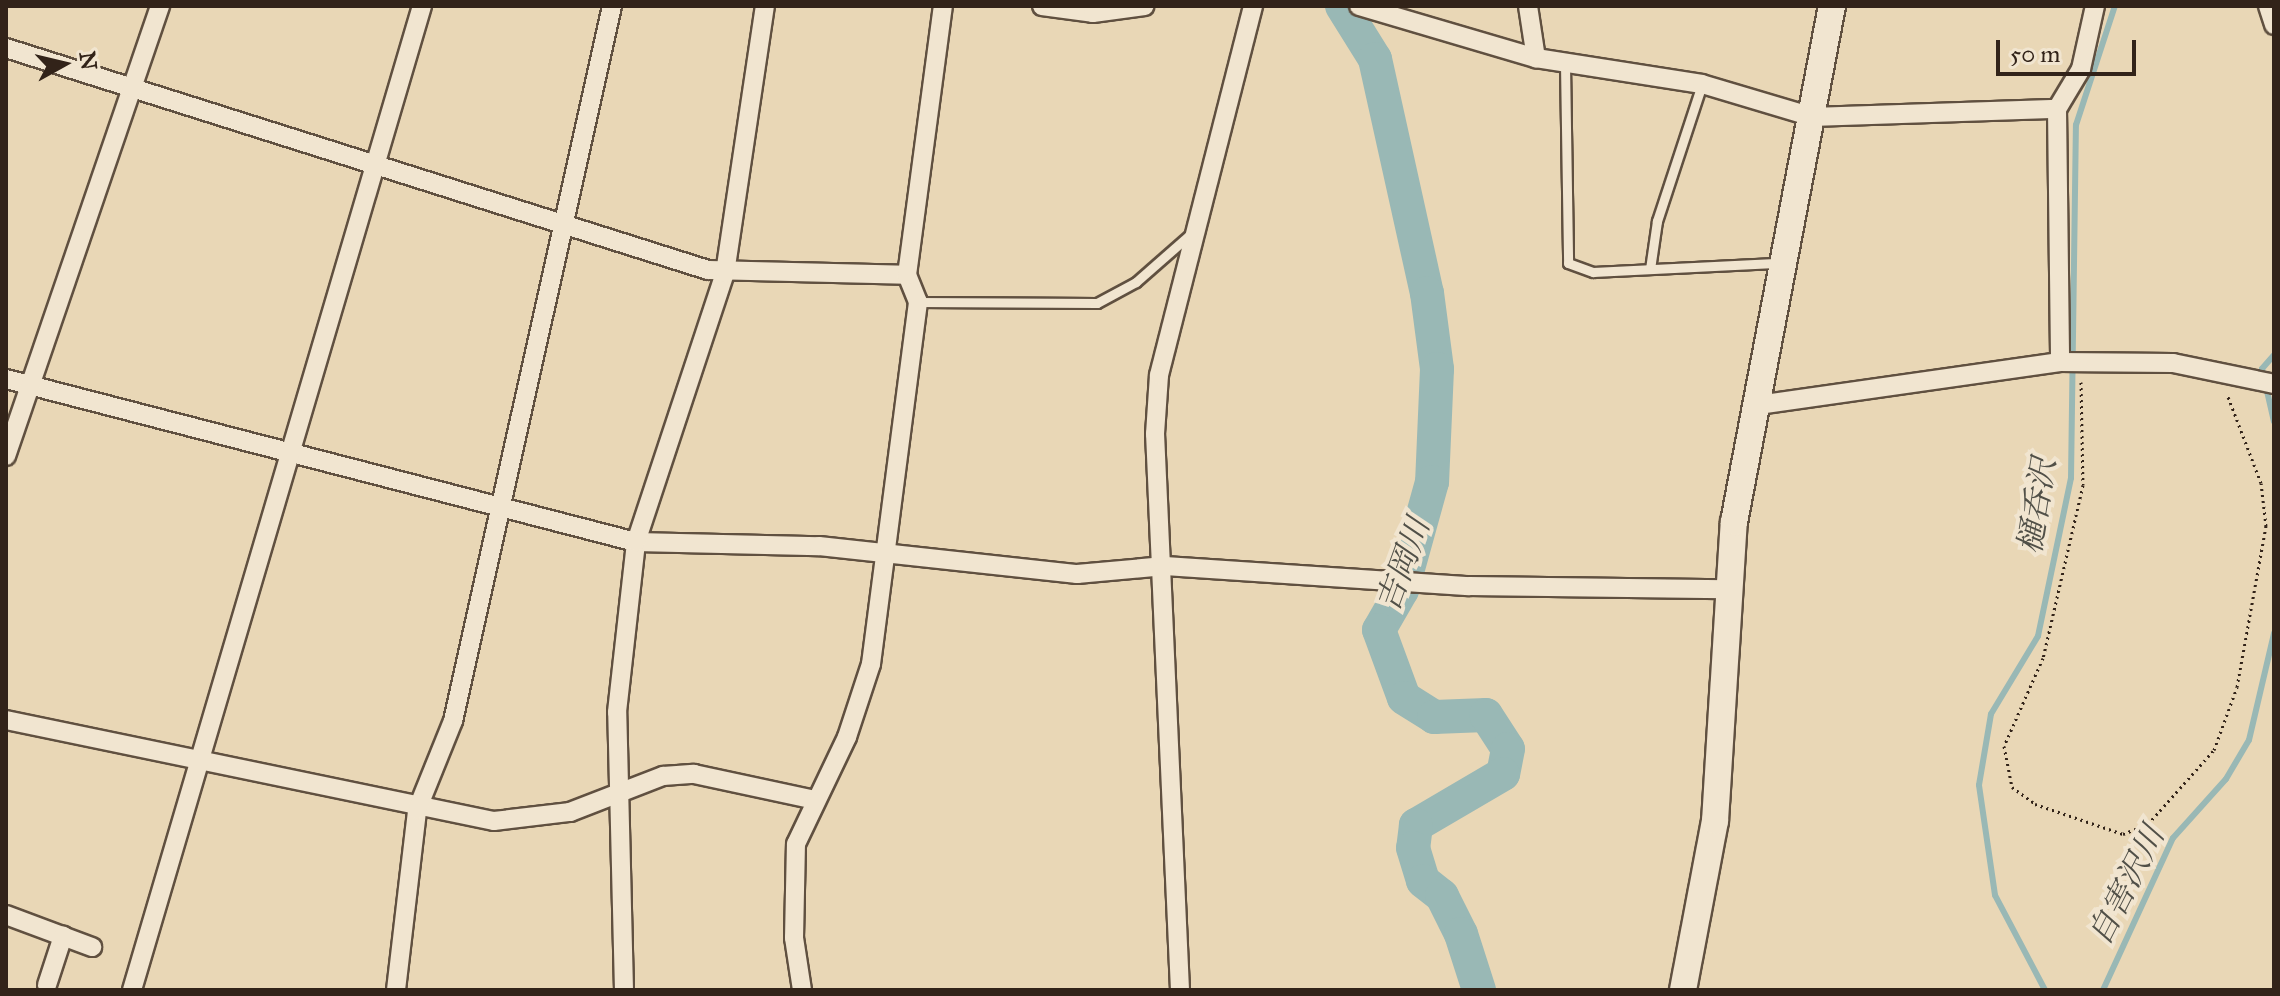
<!DOCTYPE html>
<html>
<head>
<meta charset="utf-8">
<style>
	body { margin:0 }
	#map { position:relative; width:2280px; height:996px; overflow:hidden; background:#e9d7b6; font-family:"IM FELL Great Primer","Noto Serif JP",serif }
	div>[style] { position:absolute }
	[style*='--x'] { left:calc(var(--x)*1px); top:calc(var(--y)*1px); width:calc(var(--w)*1px); rotate:calc(var(--a)*1deg) }
	.stream>* { height:6px; margin:-3px; padding:0 3px; transform-origin:3px; border-radius:3px; background:#99b8b5 }
	.river>* { height:34px; margin:-17px; padding:0 17px; transform-origin:17px; border-radius:17px; background:#99b8b5 }
	.path>* { height:3px; margin-top:-1.5px; transform-origin:0; background:repeating-linear-gradient(90deg,#322319 0 2px,transparent 0 6px) }
	.roads { filter:drop-shadow(2px 0 #605040) drop-shadow(-2px 0 #605040) drop-shadow(0 2px #605040) drop-shadow(0 -2px #605040) }
	.lane>* { height:9px; margin:-4.5px; padding:0 4.5px; transform-origin:4.5px; border-radius:4.5px; background:#f1e5d0 }
	.street>* { height:18px; margin:-9px; padding:0 9px; transform-origin:9px; border-radius:9px; background:#f1e5d0 }
	.secondary>* { height:26px; margin:-13px; padding:0 13px; transform-origin:13px; border-radius:13px; background:#f1e5d0 }
	span { translate:-50% -50%; white-space:nowrap; text-align:center; line-height:1.15; -webkit-text-stroke:8px #f1e5d0; paint-order:stroke }
	.water-label { font-size:32px; color:#515048; font-style:italic }
	.frame { position:absolute; inset:0; border:8px solid #322319; pointer-events:none }
	.north { position:absolute; left:24px; top:24px; width:80px; height:80px; -webkit-text-stroke:6px #f1e5d0; paint-order:stroke; rotate:82deg; font-size:22px; font-weight:700; line-height:32px; text-align:center; color:#322319 }
	.north::after { content:''; display:block; margin:auto; width:28px; height:36px; background:#322319; clip-path:polygon(50% 0,100% 100%,50% 72%,0 100%) }
	.scale { position:absolute; left:1996px; top:40px; width:140px; height:36px; box-sizing:border-box; border:4px solid #322319; border-top:0; padding-left:10px; font-size:24px; line-height:28px; white-space:nowrap; color:#322319; -webkit-text-stroke:6px #f1e5d0; paint-order:stroke }
</style>
</head>
<body>
<div id="map">
	<div class="stream">
		<i style="--x:2274;--y:355;--w:18;--a:131"></i>
		<i style="--x:2262;--y:369;--w:54;--a:77.2"></i>
		<i style="--x:2045;--y:990;--w:107;--a:-117.8"></i>
		<i style="--x:1995;--y:895;--w:111;--a:-98.3"></i>
		<i style="--x:1979;--y:785;--w:72;--a:-80.4"></i>
		<i style="--x:1991;--y:714;--w:91;--a:-58.9"></i>
		<i style="--x:2038;--y:636;--w:161;--a:-78.2"></i>
		<i style="--x:2071;--y:478;--w:353;--a:-89.2"></i>
		<i style="--x:2076;--y:125;--w:125;--a:-71.9"></i>
		<i style="--x:2103;--y:990;--w:167;--a:-65.3"></i>
		<i style="--x:2173;--y:838;--w:79;--a:-48.1"></i>
		<i style="--x:2226;--y:779;--w:45;--a:-59.5"></i>
		<i style="--x:2249;--y:740;--w:110;--a:-76.8"></i>
	</div>
	<div class="river">
		<i style="--x:1342;--y:6;--w:62;--a:58.1"></i>
		<i style="--x:1375;--y:59;--w:240;--a:77.5"></i>
		<i style="--x:1427;--y:293;--w:77;--a:82.5"></i>
		<i style="--x:1437;--y:369;--w:113;--a:92.5"></i>
		<i style="--x:1432;--y:482;--w:112;--a:105.5"></i>
		<i style="--x:1402;--y:590;--w:46;--a:119.9"></i>
		<i style="--x:1379;--y:630;--w:72;--a:69.8"></i>
		<i style="--x:1404;--y:698;--w:36;--a:32"></i>
		<i style="--x:1434;--y:717;--w:52;--a:-2.2"></i>
		<i style="--x:1486;--y:715;--w:40;--a:57.1"></i>
		<i style="--x:1508;--y:749;--w:25;--a:101"></i>
		<i style="--x:1503;--y:774;--w:101;--a:149.6"></i>
		<i style="--x:1416;--y:825;--w:23;--a:97"></i>
		<i style="--x:1413;--y:848;--w:34;--a:73"></i>
		<i style="--x:1423;--y:881;--w:24;--a:38"></i>
		<i style="--x:1442;--y:896;--w:42;--a:63.4"></i>
		<i style="--x:1461;--y:934;--w:59;--a:72.2"></i>
	</div>
	<div class="path">
		<i style="--x:2081;--y:382;--w:103;--a:88.9"></i>
		<i style="--x:2083;--y:485;--w:178;--a:103"></i>
		<i style="--x:2043;--y:658;--w:96;--a:113.9"></i>
		<i style="--x:2004;--y:746;--w:42;--a:79"></i>
		<i style="--x:2012;--y:787;--w:29;--a:36"></i>
		<i style="--x:2035;--y:804;--w:93;--a:18.8"></i>
		<i style="--x:2123;--y:834;--w:27;--a:-22"></i>
		<i style="--x:2148;--y:824;--w:99;--a:-48.3"></i>
		<i style="--x:2214;--y:750;--w:67;--a:-69.9"></i>
		<i style="--x:2237;--y:687;--w:164;--a:-79.8"></i>
		<i style="--x:2266;--y:526;--w:43;--a:-96.6"></i>
		<i style="--x:2261;--y:483;--w:95;--a:-110.9"></i>
	</div>
	<div class="roads">
		<div class="lane">
			<i style="--x:1565;--y:64;--w:199;--a:89.1"></i>
			<i style="--x:1568;--y:263;--w:27;--a:20"></i>
			<i style="--x:1593;--y:272;--w:187;--a:-2.8"></i>
			<i style="--x:1650;--y:269;--w:49;--a:-81.7"></i>
			<i style="--x:1657;--y:221;--w:144;--a:-71.8"></i>
			<i style="--x:918;--y:302;--w:179;--a:0.3"></i>
			<i style="--x:1097;--y:303;--w:44;--a:-28.3"></i>
			<i style="--x:1136;--y:282;--w:76;--a:-41.3"></i>
		</div>
		<div class="street">
			<i style="--x:1042;--y:6;--w:51;--a:7.8"></i>
			<i style="--x:1093;--y:13;--w:52;--a:-7.7"></i>
			<i style="--x:1359;--y:6;--w:184;--a:16.4"></i>
			<i style="--x:1536;--y:58;--w:168;--a:8.9"></i>
			<i style="--x:1702;--y:84;--w:116;--a:16.6"></i>
			<i style="--x:1813;--y:117;--w:244;--a:-1.9"></i>
			<i style="--x:2057;--y:109;--w:47;--a:-59"></i>
			<i style="--x:2081;--y:69;--w:65;--a:-77.5"></i>
			<i style="--x:1528;--y:6;--w:53;--a:81.3"></i>
			<i style="--x:2268;--y:6;--w:20;--a:72"></i>
			<i style="--x:6;--y:48;--w:736;--a:17.55"></i>
			<i style="--x:708;--y:270;--w:199;--a:1.4"></i>
			<i style="--x:2057;--y:109;--w:253;--a:89.3"></i>
			<i style="--x:6;--y:379;--w:651;--a:14.51"></i>
			<i style="--x:636;--y:542;--w:183;--a:1.3"></i>
			<i style="--x:819;--y:546;--w:260;--a:6.2"></i>
			<i style="--x:1077;--y:574;--w:88;--a:-5.2"></i>
			<i style="--x:1165;--y:566;--w:305;--a:3.8"></i>
			<i style="--x:1469;--y:586;--w:258;--a:0.7"></i>
			<i style="--x:1758;--y:405;--w:305;--a:-8.1"></i>
			<i style="--x:2060;--y:362;--w:113;--a:0.5"></i>
			<i style="--x:2173;--y:363;--w:103;--a:11.7"></i>
			<i style="--x:6;--y:456;--w:476;--a:-71.1"></i>
			<i style="--x:6;--y:720;--w:498;--a:11.7"></i>
			<i style="--x:494;--y:821;--w:77;--a:-6.8"></i>
			<i style="--x:570;--y:812;--w:100;--a:-21.2"></i>
			<i style="--x:663;--y:776;--w:31;--a:-4"></i>
			<i style="--x:694;--y:774;--w:124;--a:12.1"></i>
			<i style="--x:6;--y:915;--w:92;--a:20.4"></i>
			<i style="--x:47;--y:985;--w:52;--a:-71.9"></i>
			<i style="--x:132;--y:990;--w:1026;--a:-73.58"></i>
			<i style="--x:396;--y:990;--w:181;--a:-83.3"></i>
			<i style="--x:417;--y:810;--w:96;--a:-68"></i>
			<i style="--x:453;--y:721;--w:732;--a:-77.46"></i>
			<i style="--x:624;--y:990;--w:278;--a:-91.4"></i>
			<i style="--x:617;--y:712;--w:171;--a:-83.6"></i>
			<i style="--x:636;--y:542;--w:283;--a:-71.7"></i>
			<i style="--x:725;--y:273;--w:270;--a:-81.5"></i>
			<i style="--x:802;--y:990;--w:53;--a:-98.7"></i>
			<i style="--x:794;--y:938;--w:94;--a:-88.8"></i>
			<i style="--x:796;--y:844;--w:119;--a:-64.5"></i>
			<i style="--x:847;--y:737;--w:77;--a:-71.8"></i>
			<i style="--x:871;--y:664;--w:365;--a:-82.6"></i>
			<i style="--x:918;--y:302;--w:29;--a:-112"></i>
			<i style="--x:907;--y:275;--w:271;--a:-82.4"></i>
			<i style="--x:1180;--y:990;--w:557;--a:-92.57"></i>
			<i style="--x:1155;--y:434;--w:59;--a:-86.1"></i>
			<i style="--x:1159;--y:375;--w:381;--a:-75.7"></i>
		</div>
		<div class="secondary">
			<i style="--x:1683;--y:990;--w:172;--a:-79.3"></i>
			<i style="--x:1715;--y:821;--w:300;--a:-86.4"></i>
			<i style="--x:1734;--y:522;--w:525;--a:-79.25"></i>
		</div>
	</div>
	<div class="water-label">
		<span style="left:2038px;top:506px;rotate:-81deg">樋呑沢</span>
		<span style="left:1404px;top:565px;rotate:-70deg">吉岡川</span>
		<span style="left:2127px;top:886px;rotate:-63deg">自害沢川</span>
	</div>
	<div class="frame"></div>
	<div class="north">N</div>
	<div class="scale">50 m</div>
</div>
</body>
</html>
